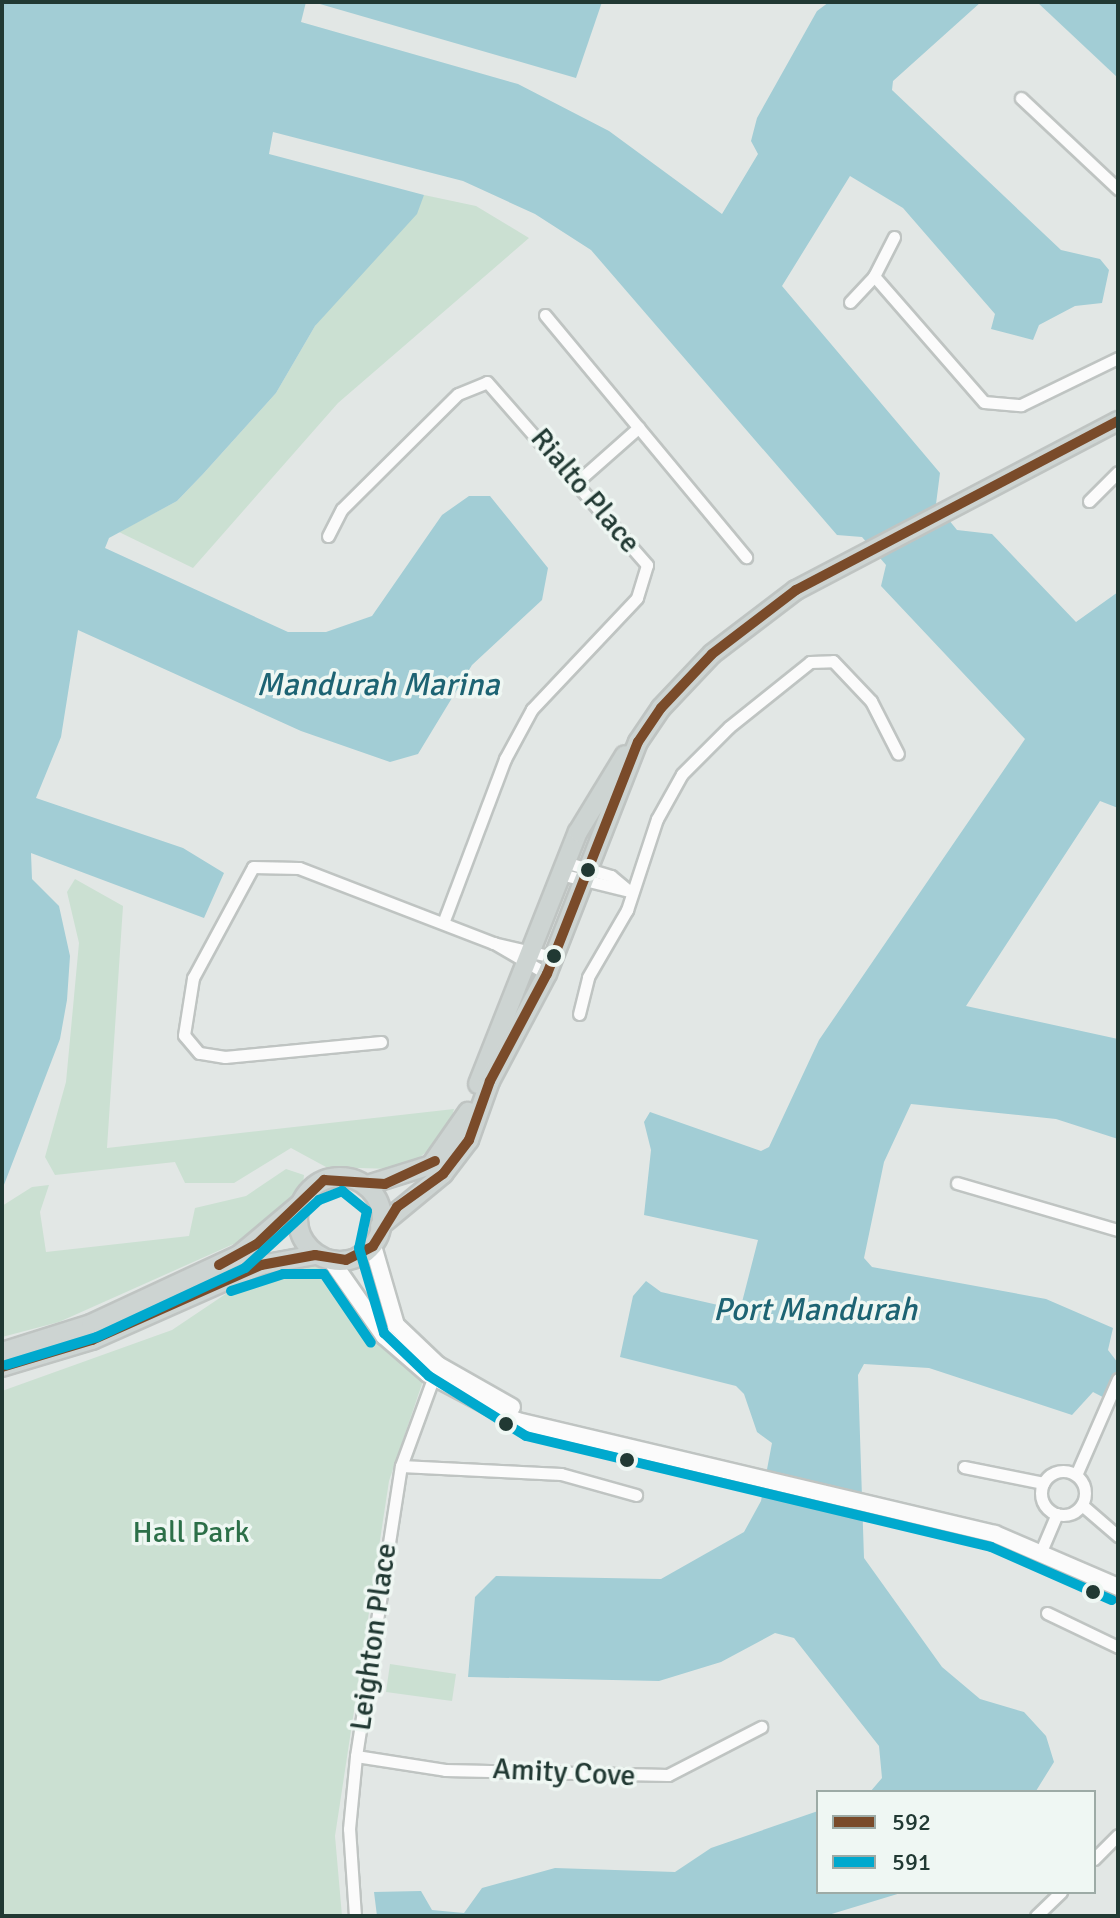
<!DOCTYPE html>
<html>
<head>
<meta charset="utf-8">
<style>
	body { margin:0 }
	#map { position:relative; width:1120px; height:1918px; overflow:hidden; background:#e2e7e5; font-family:Signika,sans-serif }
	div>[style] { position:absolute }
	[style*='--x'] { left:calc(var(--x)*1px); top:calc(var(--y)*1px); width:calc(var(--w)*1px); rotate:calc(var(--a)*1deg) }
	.green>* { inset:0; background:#cbe0d2 }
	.water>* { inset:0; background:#a2cdd5 }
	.roads { filter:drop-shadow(2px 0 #bfc4c2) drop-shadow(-2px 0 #bfc4c2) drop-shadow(0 2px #bfc4c2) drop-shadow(0 -2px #bfc4c2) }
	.street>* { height:11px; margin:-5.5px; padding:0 5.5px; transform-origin:5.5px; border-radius:5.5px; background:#fbfbfb }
	.street>.ring { margin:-5.5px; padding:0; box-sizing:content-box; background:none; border:11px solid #fbfbfb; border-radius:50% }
	.secondary>* { height:16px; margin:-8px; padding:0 8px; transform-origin:8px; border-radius:8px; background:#fbfbfb }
	.primary>* { height:18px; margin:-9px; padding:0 9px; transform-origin:9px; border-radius:9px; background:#cdd4d2 }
	.primary>.ring { margin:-9px; padding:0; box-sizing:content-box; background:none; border:18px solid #cdd4d2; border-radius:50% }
	.bus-1>* { height:10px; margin:-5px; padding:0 5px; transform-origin:5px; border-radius:5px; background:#7a4b2a }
	.bus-2>* { height:10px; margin:-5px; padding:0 5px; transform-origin:5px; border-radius:5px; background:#00a9ce }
	.dots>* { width:22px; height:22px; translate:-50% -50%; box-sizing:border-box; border:4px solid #eff7f3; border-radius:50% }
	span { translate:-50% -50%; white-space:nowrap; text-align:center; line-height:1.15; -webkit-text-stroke:7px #eff7f3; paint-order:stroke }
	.street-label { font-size:30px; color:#213933 }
	.park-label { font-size:30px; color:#2c6f48 }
	.water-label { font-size:32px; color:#1d6373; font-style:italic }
	.frame { position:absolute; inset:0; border:4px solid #213933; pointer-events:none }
	.legend { position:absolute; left:816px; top:1790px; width:280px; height:104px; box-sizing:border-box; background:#eff7f3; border:2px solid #9daba6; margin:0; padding:10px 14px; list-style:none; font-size:24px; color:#213933 }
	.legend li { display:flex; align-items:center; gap:16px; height:40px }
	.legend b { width:40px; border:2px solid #9daba6 }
</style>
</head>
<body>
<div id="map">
	<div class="green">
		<i style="clip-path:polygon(424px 195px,476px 206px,529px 238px,338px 403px,193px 568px,119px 532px,177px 501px,203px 474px,276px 393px,315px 326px)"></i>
		<i style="clip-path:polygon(75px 879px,123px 906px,107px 1148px,454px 1109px,447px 1135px,415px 1161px,392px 1169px,326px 1167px,291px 1148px,234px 1183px,185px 1183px,175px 1162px,55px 1175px,45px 1157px,66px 1082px,79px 943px,67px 892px)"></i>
		<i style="clip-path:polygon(286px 1169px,304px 1175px,303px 1185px,247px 1238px,59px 1322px,2px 1337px,2px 1206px,32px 1187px,49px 1185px,40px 1212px,46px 1252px,189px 1236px,195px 1208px,246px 1196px)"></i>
		<i style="clip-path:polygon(310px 1265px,334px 1273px,381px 1343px,423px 1381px,389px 1481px,335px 1836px,342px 1916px,2px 1916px,2px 1391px,172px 1330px,245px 1281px)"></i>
		<i style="clip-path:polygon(390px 1664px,456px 1674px,452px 1701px,386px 1692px)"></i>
	</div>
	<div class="water">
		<i style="clip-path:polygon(2px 2px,306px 2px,301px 22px,518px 84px,609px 131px,722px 214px,758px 154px,751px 141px,757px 118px,817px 11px,829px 2px,981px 2px,893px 81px,892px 90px,1061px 250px,1100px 259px,1109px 270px,1102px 303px,1075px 306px,1039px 325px,1033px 340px,991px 329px,995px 314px,903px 208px,850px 176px,782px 286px,940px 473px,936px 504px,957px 530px,992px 534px,1076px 622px,1118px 592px,1118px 808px,1100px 801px,966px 1006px,1118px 1039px,1118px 1139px,1056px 1119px,911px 1104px,884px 1162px,864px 1258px,872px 1267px,1046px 1299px,1113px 1328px,1108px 1350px,1118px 1363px,1118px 1405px,1093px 1392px,1072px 1415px,929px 1368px,864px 1364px,858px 1375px,864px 1558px,942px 1667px,980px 1699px,1024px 1712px,1046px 1736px,1054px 1762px,1036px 1791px,870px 1792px,882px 1778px,879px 1746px,794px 1638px,775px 1633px,721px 1662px,659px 1681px,468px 1677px,475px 1597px,496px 1576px,661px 1579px,744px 1532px,761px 1501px,772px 1443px,757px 1432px,744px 1394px,736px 1386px,620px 1357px,633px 1296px,646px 1281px,661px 1292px,740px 1310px,758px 1240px,644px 1215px,651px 1150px,644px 1122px,650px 1112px,761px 1151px,769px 1147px,819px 1040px,1025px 739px,881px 586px,886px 565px,862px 537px,837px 535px,591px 250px,535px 214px,463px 181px,273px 132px,269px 154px,424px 195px,417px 214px,315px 326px,276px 393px,203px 474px,177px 501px,109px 538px,105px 548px,288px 632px,326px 632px,372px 616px,442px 515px,469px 496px,490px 496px,548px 568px,542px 600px,472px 665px,418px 754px,390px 762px,301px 731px,78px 630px,61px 737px,36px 798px,183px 848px,224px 873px,204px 918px,31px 853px,32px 879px,59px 906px,70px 956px,67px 1000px,60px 1039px,2px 1190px)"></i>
		<i style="clip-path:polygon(313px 2px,602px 2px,576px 78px)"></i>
		<i style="clip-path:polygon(1037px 2px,1118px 2px,1118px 78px)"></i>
		<i style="clip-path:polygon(818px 1811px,818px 1892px,904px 1892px,825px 1916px,377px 1916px,374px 1892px,421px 1891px,432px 1910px,464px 1913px,482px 1888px,555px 1868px,675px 1872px,711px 1848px)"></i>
	</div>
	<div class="roads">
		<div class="street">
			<i style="--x:1021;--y:98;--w:133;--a:43.2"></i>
			<i style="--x:894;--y:237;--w:44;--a:117.1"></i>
			<i style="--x:874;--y:276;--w:167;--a:48.9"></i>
			<i style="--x:984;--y:402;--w:37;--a:5"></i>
			<i style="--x:1021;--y:405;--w:108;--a:-25.9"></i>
			<i style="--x:850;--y:302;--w:35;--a:-47"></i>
			<i style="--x:545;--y:315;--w:315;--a:50.3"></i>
			<i style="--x:578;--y:481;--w:81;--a:-41.5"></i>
			<i style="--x:1089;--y:501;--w:41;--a:-45"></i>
			<i style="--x:328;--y:536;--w:30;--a:-63"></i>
			<i style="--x:342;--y:509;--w:163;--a:-44.8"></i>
			<i style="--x:458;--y:394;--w:31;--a:-22"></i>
			<i style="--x:487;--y:382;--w:243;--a:48.8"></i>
			<i style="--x:647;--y:565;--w:34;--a:107"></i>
			<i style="--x:637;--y:598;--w:153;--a:133.4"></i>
			<i style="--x:532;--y:709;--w:57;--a:118.4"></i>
			<i style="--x:505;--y:759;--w:175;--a:110.7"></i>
			<i style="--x:565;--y:862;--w:48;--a:16.9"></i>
			<i style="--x:611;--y:876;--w:23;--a:40"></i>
			<i style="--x:560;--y:874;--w:72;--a:13.7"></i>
			<i style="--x:494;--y:943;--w:61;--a:30.3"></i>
			<i style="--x:579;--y:1014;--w:38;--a:-76"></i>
			<i style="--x:588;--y:977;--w:78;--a:-59.8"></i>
			<i style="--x:627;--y:910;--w:96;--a:-71.8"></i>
			<i style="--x:657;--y:819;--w:51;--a:-60.9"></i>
			<i style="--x:682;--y:774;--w:66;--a:-45"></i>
			<i style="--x:729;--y:727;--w:104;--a:-38.7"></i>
			<i style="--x:810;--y:662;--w:23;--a:-2"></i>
			<i style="--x:833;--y:661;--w:55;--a:46.5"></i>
			<i style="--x:871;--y:701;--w:59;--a:63"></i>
			<i style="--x:381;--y:1042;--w:157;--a:174.5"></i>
			<i style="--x:225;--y:1057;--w:26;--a:-171"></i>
			<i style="--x:199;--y:1053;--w:23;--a:-130"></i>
			<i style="--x:184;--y:1035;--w:58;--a:-81"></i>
			<i style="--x:193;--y:978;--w:126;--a:-61.6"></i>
			<i style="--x:253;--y:867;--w:46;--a:1.2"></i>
			<i style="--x:299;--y:868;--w:208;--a:21.1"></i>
			<i style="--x:493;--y:943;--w:62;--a:13.1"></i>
			<i style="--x:957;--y:1183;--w:168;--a:16.3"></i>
			<i style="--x:401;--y:1466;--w:160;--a:2.9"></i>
			<i style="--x:561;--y:1474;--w:78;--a:15.6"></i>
			<i style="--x:964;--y:1467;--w:81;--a:11.4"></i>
			<i class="ring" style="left:1041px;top:1471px;width:33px;height:33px"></i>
			<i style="--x:1076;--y:1475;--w:105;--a:-66.4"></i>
			<i style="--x:1082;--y:1505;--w:48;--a:40.7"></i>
			<i style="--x:1042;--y:1549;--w:38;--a:-67"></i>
			<i style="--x:1047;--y:1613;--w:79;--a:25.6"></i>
			<i style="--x:356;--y:1756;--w:90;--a:8.9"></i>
			<i style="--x:445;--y:1770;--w:223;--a:1.3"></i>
			<i style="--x:668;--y:1775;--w:105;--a:-27.3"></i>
			<i style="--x:1094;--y:1859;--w:34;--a:-45"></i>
			<i style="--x:355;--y:1916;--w:87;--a:-93.9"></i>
			<i style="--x:349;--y:1829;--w:73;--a:-84.5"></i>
			<i style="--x:356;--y:1756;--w:293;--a:-81.2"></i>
			<i style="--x:401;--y:1466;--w:99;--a:-69.9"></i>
			<i style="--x:1036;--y:1916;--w:35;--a:-44"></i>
		</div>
		<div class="secondary">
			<i style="--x:373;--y:1246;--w:82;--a:73.8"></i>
			<i style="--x:396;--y:1325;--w:58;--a:43.6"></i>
			<i style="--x:438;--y:1365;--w:85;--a:29.6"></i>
			<i style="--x:331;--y:1260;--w:93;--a:55.1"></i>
			<i style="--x:384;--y:1336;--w:58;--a:40.8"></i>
			<i style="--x:428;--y:1374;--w:101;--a:27.8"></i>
			<i style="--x:517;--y:1421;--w:491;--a:13.3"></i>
			<i style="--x:995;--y:1534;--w:134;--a:23.3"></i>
		</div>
		<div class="primary">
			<i style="--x:478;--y:1084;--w:271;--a:-68.4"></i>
			<i style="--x:578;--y:832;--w:90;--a:-58.6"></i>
			<i class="ring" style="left:298px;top:1177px;width:66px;height:66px"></i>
			<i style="--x:367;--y:1185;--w:67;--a:-17.4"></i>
			<i style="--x:431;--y:1165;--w:65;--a:-55.1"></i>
			<i style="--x:380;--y:1226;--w:82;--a:-39.5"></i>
			<i style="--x:443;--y:1174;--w:43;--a:-52.6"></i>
			<i style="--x:469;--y:1140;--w:63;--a:-70.4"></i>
			<i style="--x:490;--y:1081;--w:121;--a:-62"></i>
			<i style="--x:547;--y:974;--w:249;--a:-68.6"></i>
			<i style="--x:638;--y:742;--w:41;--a:-55.9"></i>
			<i style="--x:661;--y:708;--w:74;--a:-46.6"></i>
			<i style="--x:712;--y:654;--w:106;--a:-37.3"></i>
			<i style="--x:796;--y:590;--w:364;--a:-27.7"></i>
			<i style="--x:2;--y:1352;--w:93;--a:-17.5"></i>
			<i style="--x:91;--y:1324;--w:163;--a:-25"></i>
			<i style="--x:239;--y:1255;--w:81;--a:-40"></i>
			<i style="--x:2;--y:1367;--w:94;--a:-16.7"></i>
			<i style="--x:92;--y:1340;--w:185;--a:-23.9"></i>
			<i style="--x:261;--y:1265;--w:55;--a:-10.5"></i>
		</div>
	</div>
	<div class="bus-1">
		<i style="--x:219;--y:1265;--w:43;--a:-28.9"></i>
		<i style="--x:257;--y:1244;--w:93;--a:-43.7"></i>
		<i style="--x:324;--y:1180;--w:61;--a:3.8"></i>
		<i style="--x:385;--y:1184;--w:55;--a:-24.7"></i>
		<i style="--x:2;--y:1367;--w:94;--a:-16.7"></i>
		<i style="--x:92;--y:1340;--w:185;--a:-23.9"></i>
		<i style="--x:261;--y:1265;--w:55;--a:-10.5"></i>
		<i style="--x:315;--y:1255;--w:31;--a:9"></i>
		<i style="--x:346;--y:1260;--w:30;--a:-27"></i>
		<i style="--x:373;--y:1246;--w:46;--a:-58.4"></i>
		<i style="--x:397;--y:1207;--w:57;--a:-35.7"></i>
		<i style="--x:443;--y:1174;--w:43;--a:-52.6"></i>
		<i style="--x:469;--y:1140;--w:63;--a:-70.4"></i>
		<i style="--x:490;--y:1081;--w:121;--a:-62"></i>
		<i style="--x:547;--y:974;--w:249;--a:-68.6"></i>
		<i style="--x:638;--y:742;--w:41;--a:-55.9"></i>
		<i style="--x:661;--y:708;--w:74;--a:-46.6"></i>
		<i style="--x:712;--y:654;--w:106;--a:-37.3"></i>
		<i style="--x:796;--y:590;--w:364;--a:-27.7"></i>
	</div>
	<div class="bus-2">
		<i style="--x:231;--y:1291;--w:55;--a:-18.1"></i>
		<i style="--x:283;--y:1274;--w:41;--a:0"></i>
		<i style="--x:324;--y:1274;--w:83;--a:55.7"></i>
		<i style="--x:6;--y:1365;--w:95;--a:-17.1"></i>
		<i style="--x:97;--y:1337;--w:163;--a:-25"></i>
		<i style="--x:245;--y:1268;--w:100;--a:-42.6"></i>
		<i style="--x:319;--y:1200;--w:25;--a:-21"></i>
		<i style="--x:342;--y:1191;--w:32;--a:39"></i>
		<i style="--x:367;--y:1211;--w:38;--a:102"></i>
		<i style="--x:359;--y:1248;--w:89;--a:73.6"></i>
		<i style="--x:384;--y:1333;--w:62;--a:43.7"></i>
		<i style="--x:429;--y:1376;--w:114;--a:31.7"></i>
		<i style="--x:526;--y:1436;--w:478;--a:13.4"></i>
		<i style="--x:991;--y:1547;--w:132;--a:23.7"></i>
	</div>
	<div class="dots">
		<i style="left:588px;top:870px;background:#213933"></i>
		<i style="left:554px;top:956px;background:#213933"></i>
		<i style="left:506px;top:1424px;background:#213933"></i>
		<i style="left:627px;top:1460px;background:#213933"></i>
		<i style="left:1093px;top:1592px;background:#213933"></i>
	</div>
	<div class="street-label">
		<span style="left:585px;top:491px;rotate:50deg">Rialto Place</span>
		<span style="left:374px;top:1637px;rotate:-82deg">Leighton Place</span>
		<span style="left:564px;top:1773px;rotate:3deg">Amity Cove</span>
	</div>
	<div class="park-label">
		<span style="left:191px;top:1533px">Hall Park</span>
	</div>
	<div class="water-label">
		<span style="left:378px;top:685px">Mandurah Marina</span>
		<span style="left:815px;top:1310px">Port Mandurah</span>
	</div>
	<div class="frame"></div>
	<ul class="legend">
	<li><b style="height:10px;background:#7a4b2a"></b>592</li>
	<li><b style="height:10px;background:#00a9ce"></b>591</li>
	</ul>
</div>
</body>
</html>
